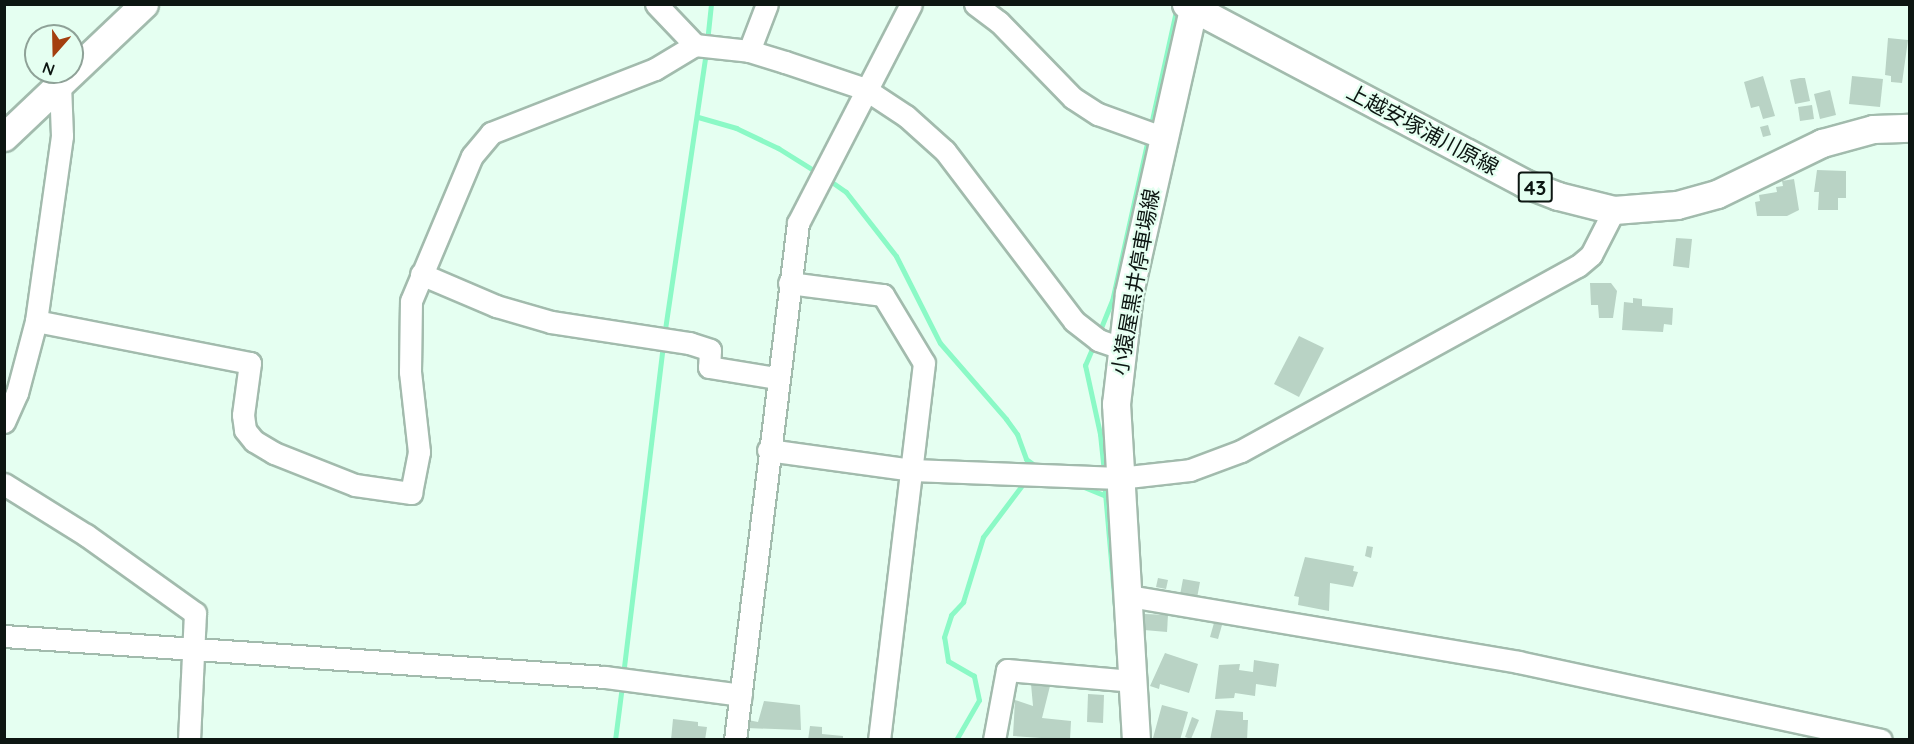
<!DOCTYPE html>
<html>
<head>
<meta charset="utf-8">
<style>
	body { margin:0 }
	#map { position:relative; width:1914px; height:744px; overflow:hidden; background:#e5fff1; font-family:Quicksand,"Noto Sans JP",sans-serif }
	div>[style] { position:absolute }
	[style*='--x'] { left:calc(var(--x)*1px); top:calc(var(--y)*1px); width:calc(var(--w)*1px); rotate:calc(var(--a)*1deg) }
	.stream>* { height:5px; margin:-2.5px; padding:0 2.5px; transform-origin:2.5px; border-radius:2.5px; background:#8bf9c6 }
	.building>* { inset:0; background:#b9d3c5 }
	.roads { filter:drop-shadow(2px 0 #a2bbad) drop-shadow(-2px 0 #a2bbad) drop-shadow(0 2px #a2bbad) drop-shadow(0 -2px #a2bbad) }
	.minor>* { height:21px; margin:-10.5px; padding:0 10.5px; transform-origin:10.5px; border-radius:10.5px; background:#fff }
	.major>* { height:27px; margin:-13.5px; padding:0 13.5px; transform-origin:13.5px; border-radius:13.5px; background:#fff }
	span { translate:-50% -50%; white-space:nowrap; text-align:center; line-height:1.15; -webkit-text-stroke:4.5px #e5fff1; paint-order:stroke }
	.shield-label span { padding:2px 4px; background:#e5fff1; border:2px solid; border-radius:4px; -webkit-text-stroke-width:0 }
	.shield-label { font-size:20px; color:#0d1612; font-weight:700 }
	.street-label { font-size:21px; color:#0d1612 }
	.frame { position:absolute; inset:0; border:6px solid #0d1612; pointer-events:none }
	.north { position:absolute; left:24px; top:24px; width:60px; height:60px; box-sizing:border-box; background:#e5fff1; border:2px solid #8fa298; border-radius:50%; rotate:200deg; font-size:16px; font-weight:700; line-height:24px; text-align:center; color:#0d1612 }
	.north::after { content:''; display:block; margin:auto; width:21px; height:27px; background:#a43f0f; clip-path:polygon(50% 0,100% 100%,50% 72%,0 100%) }
</style>
</head>
<body>
<div id="map">
	<div class="stream">
		<i style="--x:707;--y:42;--w:38;--a:-84"></i>
		<i style="--x:698;--y:117;--w:40;--a:16"></i>
		<i style="--x:736;--y:128;--w:47;--a:25.5"></i>
		<i style="--x:778;--y:148;--w:47;--a:32"></i>
		<i style="--x:1150;--y:129;--w:126;--a:-77.6"></i>
		<i style="--x:826;--y:178;--w:24;--a:35"></i>
		<i style="--x:846;--y:192;--w:81;--a:52"></i>
		<i style="--x:896;--y:256;--w:97;--a:63.2"></i>
		<i style="--x:940;--y:343;--w:101;--a:49"></i>
		<i style="--x:1006;--y:419;--w:19;--a:54"></i>
		<i style="--x:1017;--y:434;--w:27;--a:70"></i>
		<i style="--x:1026;--y:459;--w:14;--a:36"></i>
		<i style="--x:1098;--y:335;--w:37;--a:-68"></i>
		<i style="--x:1112;--y:301;--w:167;--a:-77.5"></i>
		<i style="--x:664;--y:336;--w:288;--a:-81.6"></i>
		<i style="--x:1094;--y:344;--w:23;--a:113"></i>
		<i style="--x:1085;--y:365;--w:71;--a:77.7"></i>
		<i style="--x:1100;--y:434;--w:38;--a:84"></i>
		<i style="--x:1104;--y:481;--w:125;--a:85"></i>
		<i style="--x:1079;--y:485;--w:29;--a:22"></i>
		<i style="--x:623;--y:675;--w:332;--a:-83.1"></i>
		<i style="--x:615;--y:740;--w:55;--a:-82.7"></i>
		<i style="--x:956;--y:740;--w:46;--a:-60.1"></i>
		<i style="--x:979;--y:700;--w:25;--a:-102"></i>
		<i style="--x:974;--y:676;--w:30;--a:-150"></i>
		<i style="--x:948;--y:661;--w:24;--a:-99"></i>
		<i style="--x:944;--y:637;--w:23;--a:-72"></i>
		<i style="--x:951;--y:615;--w:18;--a:-47"></i>
		<i style="--x:963;--y:602;--w:68;--a:-72.9"></i>
		<i style="--x:983;--y:537;--w:71;--a:-53"></i>
	</div>
	<div class="building">
		<i style="clip-path:polygon(1888px 38px,1908px 40px,1902px 83px,1891px 82px,1891px 76px,1885px 75px)"></i>
		<i style="clip-path:polygon(1763px 76px,1775px 116px,1763px 119px,1759px 106px,1751px 108px,1744px 82px)"></i>
		<i style="clip-path:polygon(1852px 76px,1883px 79px,1880px 107px,1849px 104px)"></i>
		<i style="clip-path:polygon(1800px 78px,1805px 78px,1810px 101px,1795px 104px,1790px 80px)"></i>
		<i style="clip-path:polygon(1830px 90px,1836px 115px,1820px 119px,1814px 94px)"></i>
		<i style="clip-path:polygon(1812px 105px,1814px 119px,1800px 121px,1798px 107px)"></i>
		<i style="clip-path:polygon(1768px 125px,1771px 135px,1763px 137px,1760px 127px)"></i>
		<i style="clip-path:polygon(1817px 170px,1846px 171px,1846px 198px,1838px 198px,1838px 210px,1818px 210px,1819px 192px,1814px 192px)"></i>
		<i style="clip-path:polygon(1794px 179px,1799px 210px,1787px 216px,1757px 216px,1755px 202px,1760px 201px,1759px 195px,1777px 192px,1776px 187px,1783px 186px,1782px 181px)"></i>
		<i style="clip-path:polygon(1676px 238px,1692px 239px,1689px 268px,1673px 266px)"></i>
		<i style="clip-path:polygon(1590px 283px,1611px 283px,1617px 291px,1613px 318px,1599px 318px,1598px 305px,1591px 305px)"></i>
		<i style="clip-path:polygon(1633px 298px,1642px 299px,1642px 306px,1673px 308px,1672px 325px,1664px 324px,1663px 332px,1622px 330px,1624px 302px,1633px 303px)"></i>
		<i style="clip-path:polygon(1299px 336px,1324px 348px,1299px 397px,1274px 384px)"></i>
		<i style="clip-path:polygon(1367px 546px,1373px 547px,1371px 558px,1365px 556px)"></i>
		<i style="clip-path:polygon(1305px 557px,1354px 566px,1353px 571px,1358px 572px,1353px 587px,1330px 583px,1329px 611px,1298px 605px,1299px 597px,1294px 596px)"></i>
		<i style="clip-path:polygon(1158px 578px,1168px 580px,1166px 589px,1156px 587px)"></i>
		<i style="clip-path:polygon(1183px 579px,1200px 582px,1197px 598px,1180px 595px)"></i>
		<i style="clip-path:polygon(1145px 614px,1168px 615px,1167px 632px,1144px 630px)"></i>
		<i style="clip-path:polygon(1214px 623px,1222px 625px,1218px 639px,1210px 637px)"></i>
		<i style="clip-path:polygon(1165px 653px,1198px 664px,1189px 693px,1160px 684px,1159px 689px,1150px 686px)"></i>
		<i style="clip-path:polygon(1254px 660px,1279px 664px,1276px 687px,1256px 684px,1255px 696px,1235px 693px,1234px 698px,1215px 699px,1219px 665px,1240px 664px,1239px 670px,1253px 672px)"></i>
		<i style="clip-path:polygon(1031px 684px,1050px 686px,1042px 718px,1071px 721px,1070px 740px,1013px 736px,1015px 700px,1033px 706px)"></i>
		<i style="clip-path:polygon(1088px 694px,1104px 695px,1103px 723px,1087px 722px)"></i>
		<i style="clip-path:polygon(764px 701px,800px 705px,801px 730px,747px 728px,748px 720px,758px 722px)"></i>
		<i style="clip-path:polygon(1162px 705px,1188px 712px,1180px 740px,1153px 738px)"></i>
		<i style="clip-path:polygon(1216px 710px,1243px 712px,1243px 720px,1248px 720px,1247px 740px,1210px 740px)"></i>
		<i style="clip-path:polygon(1192px 717px,1199px 720px,1191px 739px,1185px 737px)"></i>
		<i style="clip-path:polygon(673px 719px,698px 722px,698px 726px,707px 727px,705px 740px,671px 740px)"></i>
		<i style="clip-path:polygon(810px 726px,822px 727px,822px 734px,843px 736px,843px 740px,808px 740px)"></i>
	</div>
	<div class="roads">
		<div class="minor">
			<i style="--x:656;--y:4;--w:57;--a:46.4"></i>
			<i style="--x:975;--y:4;--w:30;--a:37"></i>
			<i style="--x:999;--y:22;--w:106;--a:45.8"></i>
			<i style="--x:1073;--y:98;--w:30;--a:33"></i>
			<i style="--x:1098;--y:114;--w:68;--a:19.8"></i>
			<i style="--x:749;--y:51;--w:50;--a:-69"></i>
			<i style="--x:421;--y:274;--w:82;--a:23.1"></i>
			<i style="--x:496;--y:306;--w:57;--a:16.2"></i>
			<i style="--x:551;--y:322;--w:140;--a:8.7"></i>
			<i style="--x:689;--y:343;--w:22;--a:18"></i>
			<i style="--x:710;--y:350;--w:17;--a:93"></i>
			<i style="--x:709;--y:367;--w:68;--a:9.3"></i>
			<i style="--x:789;--y:283;--w:95;--a:7.3"></i>
			<i style="--x:883;--y:295;--w:79;--a:58.9"></i>
			<i style="--x:924;--y:363;--w:380;--a:96.8"></i>
			<i style="--x:36;--y:321;--w:218;--a:11.1"></i>
			<i style="--x:250;--y:363;--w:52;--a:97.7"></i>
			<i style="--x:243;--y:415;--w:15;--a:82"></i>
			<i style="--x:245;--y:430;--w:14;--a:51"></i>
			<i style="--x:254;--y:441;--w:23;--a:31"></i>
			<i style="--x:274;--y:453;--w:87;--a:21.6"></i>
			<i style="--x:355;--y:485;--w:57;--a:8.1"></i>
			<i style="--x:411;--y:493;--w:42;--a:-79"></i>
			<i style="--x:419;--y:452;--w:81;--a:-96.4"></i>
			<i style="--x:410;--y:372;--w:71;--a:-89.2"></i>
			<i style="--x:411;--y:301;--w:157;--a:-67.2"></i>
			<i style="--x:472;--y:156;--w:30;--a:-50"></i>
			<i style="--x:491;--y:133;--w:176;--a:-21.3"></i>
			<i style="--x:655;--y:69;--w:47;--a:-31"></i>
			<i style="--x:695;--y:45;--w:54;--a:6.3"></i>
			<i style="--x:749;--y:51;--w:38;--a:17"></i>
			<i style="--x:785;--y:62;--w:84;--a:18.6"></i>
			<i style="--x:865;--y:89;--w:49;--a:33.4"></i>
			<i style="--x:906;--y:116;--w:52;--a:41.9"></i>
			<i style="--x:945;--y:151;--w:213;--a:52.8"></i>
			<i style="--x:1074;--y:321;--w:31;--a:38"></i>
			<i style="--x:1098;--y:340;--w:24;--a:19"></i>
			<i style="--x:4;--y:422;--w:32;--a:-66"></i>
			<i style="--x:17;--y:393;--w:74;--a:-75.2"></i>
			<i style="--x:36;--y:321;--w:187;--a:-82"></i>
			<i style="--x:62;--y:136;--w:51;--a:-92.2"></i>
			<i style="--x:768;--y:450;--w:145;--a:7.9"></i>
			<i style="--x:912;--y:470;--w:207;--a:2.2"></i>
			<i style="--x:1119;--y:478;--w:71;--a:-6.4"></i>
			<i style="--x:1190;--y:470;--w:54;--a:-20.4"></i>
			<i style="--x:1241;--y:451;--w:384;--a:-28.8"></i>
			<i style="--x:1578;--y:266;--w:17;--a:-40"></i>
			<i style="--x:1591;--y:255;--w:51;--a:-62.9"></i>
			<i style="--x:4;--y:484;--w:97;--a:31.9"></i>
			<i style="--x:86;--y:535;--w:134;--a:35.6"></i>
			<i style="--x:195;--y:613;--w:127;--a:92.7"></i>
			<i style="--x:1129;--y:596;--w:395;--a:9.6"></i>
			<i style="--x:1518;--y:662;--w:371;--a:12.1"></i>
			<i style="--x:4;--y:636;--w:602;--a:3.9"></i>
			<i style="--x:605;--y:677;--w:137;--a:7.5"></i>
			<i style="--x:735;--y:740;--w:521;--a:-83.05"></i>
			<i style="--x:798;--y:223;--w:246;--a:-62.7"></i>
			<i style="--x:994;--y:740;--w:71;--a:-79.5"></i>
			<i style="--x:1007;--y:670;--w:125;--a:5"></i>
		</div>
		<div class="major">
			<i style="--x:1186;--y:4;--w:382;--a:27.9"></i>
			<i style="--x:1524;--y:183;--w:36;--a:21"></i>
			<i style="--x:1558;--y:196;--w:58;--a:14"></i>
			<i style="--x:1614;--y:210;--w:63;--a:-4.5"></i>
			<i style="--x:1677;--y:205;--w:41;--a:-15.4"></i>
			<i style="--x:1717;--y:194;--w:117;--a:-25.9"></i>
			<i style="--x:1822;--y:143;--w:53;--a:-15.4"></i>
			<i style="--x:1873;--y:129;--w:37;--a:-2"></i>
			<i style="--x:4;--y:137;--w:193;--a:-43.5"></i>
			<i style="--x:1136;--y:740;--w:337;--a:-93.4"></i>
			<i style="--x:1116;--y:404;--w:112;--a:-83.3"></i>
			<i style="--x:1129;--y:293;--w:291;--a:-77.3"></i>
		</div>
	</div>
	<div class="shield-label">
		<span style="left:1535px;top:187px">43</span>
	</div>
	<div class="street-label">
		<span style="left:1423px;top:129px;rotate:28deg">上越安塚浦川原線</span>
		<span style="left:1135px;top:282px;rotate:-80deg">小猿屋黒井停車場線</span>
	</div>
	<div class="frame"></div>
	<div class="north">N</div>
</div>
</body>
</html>
